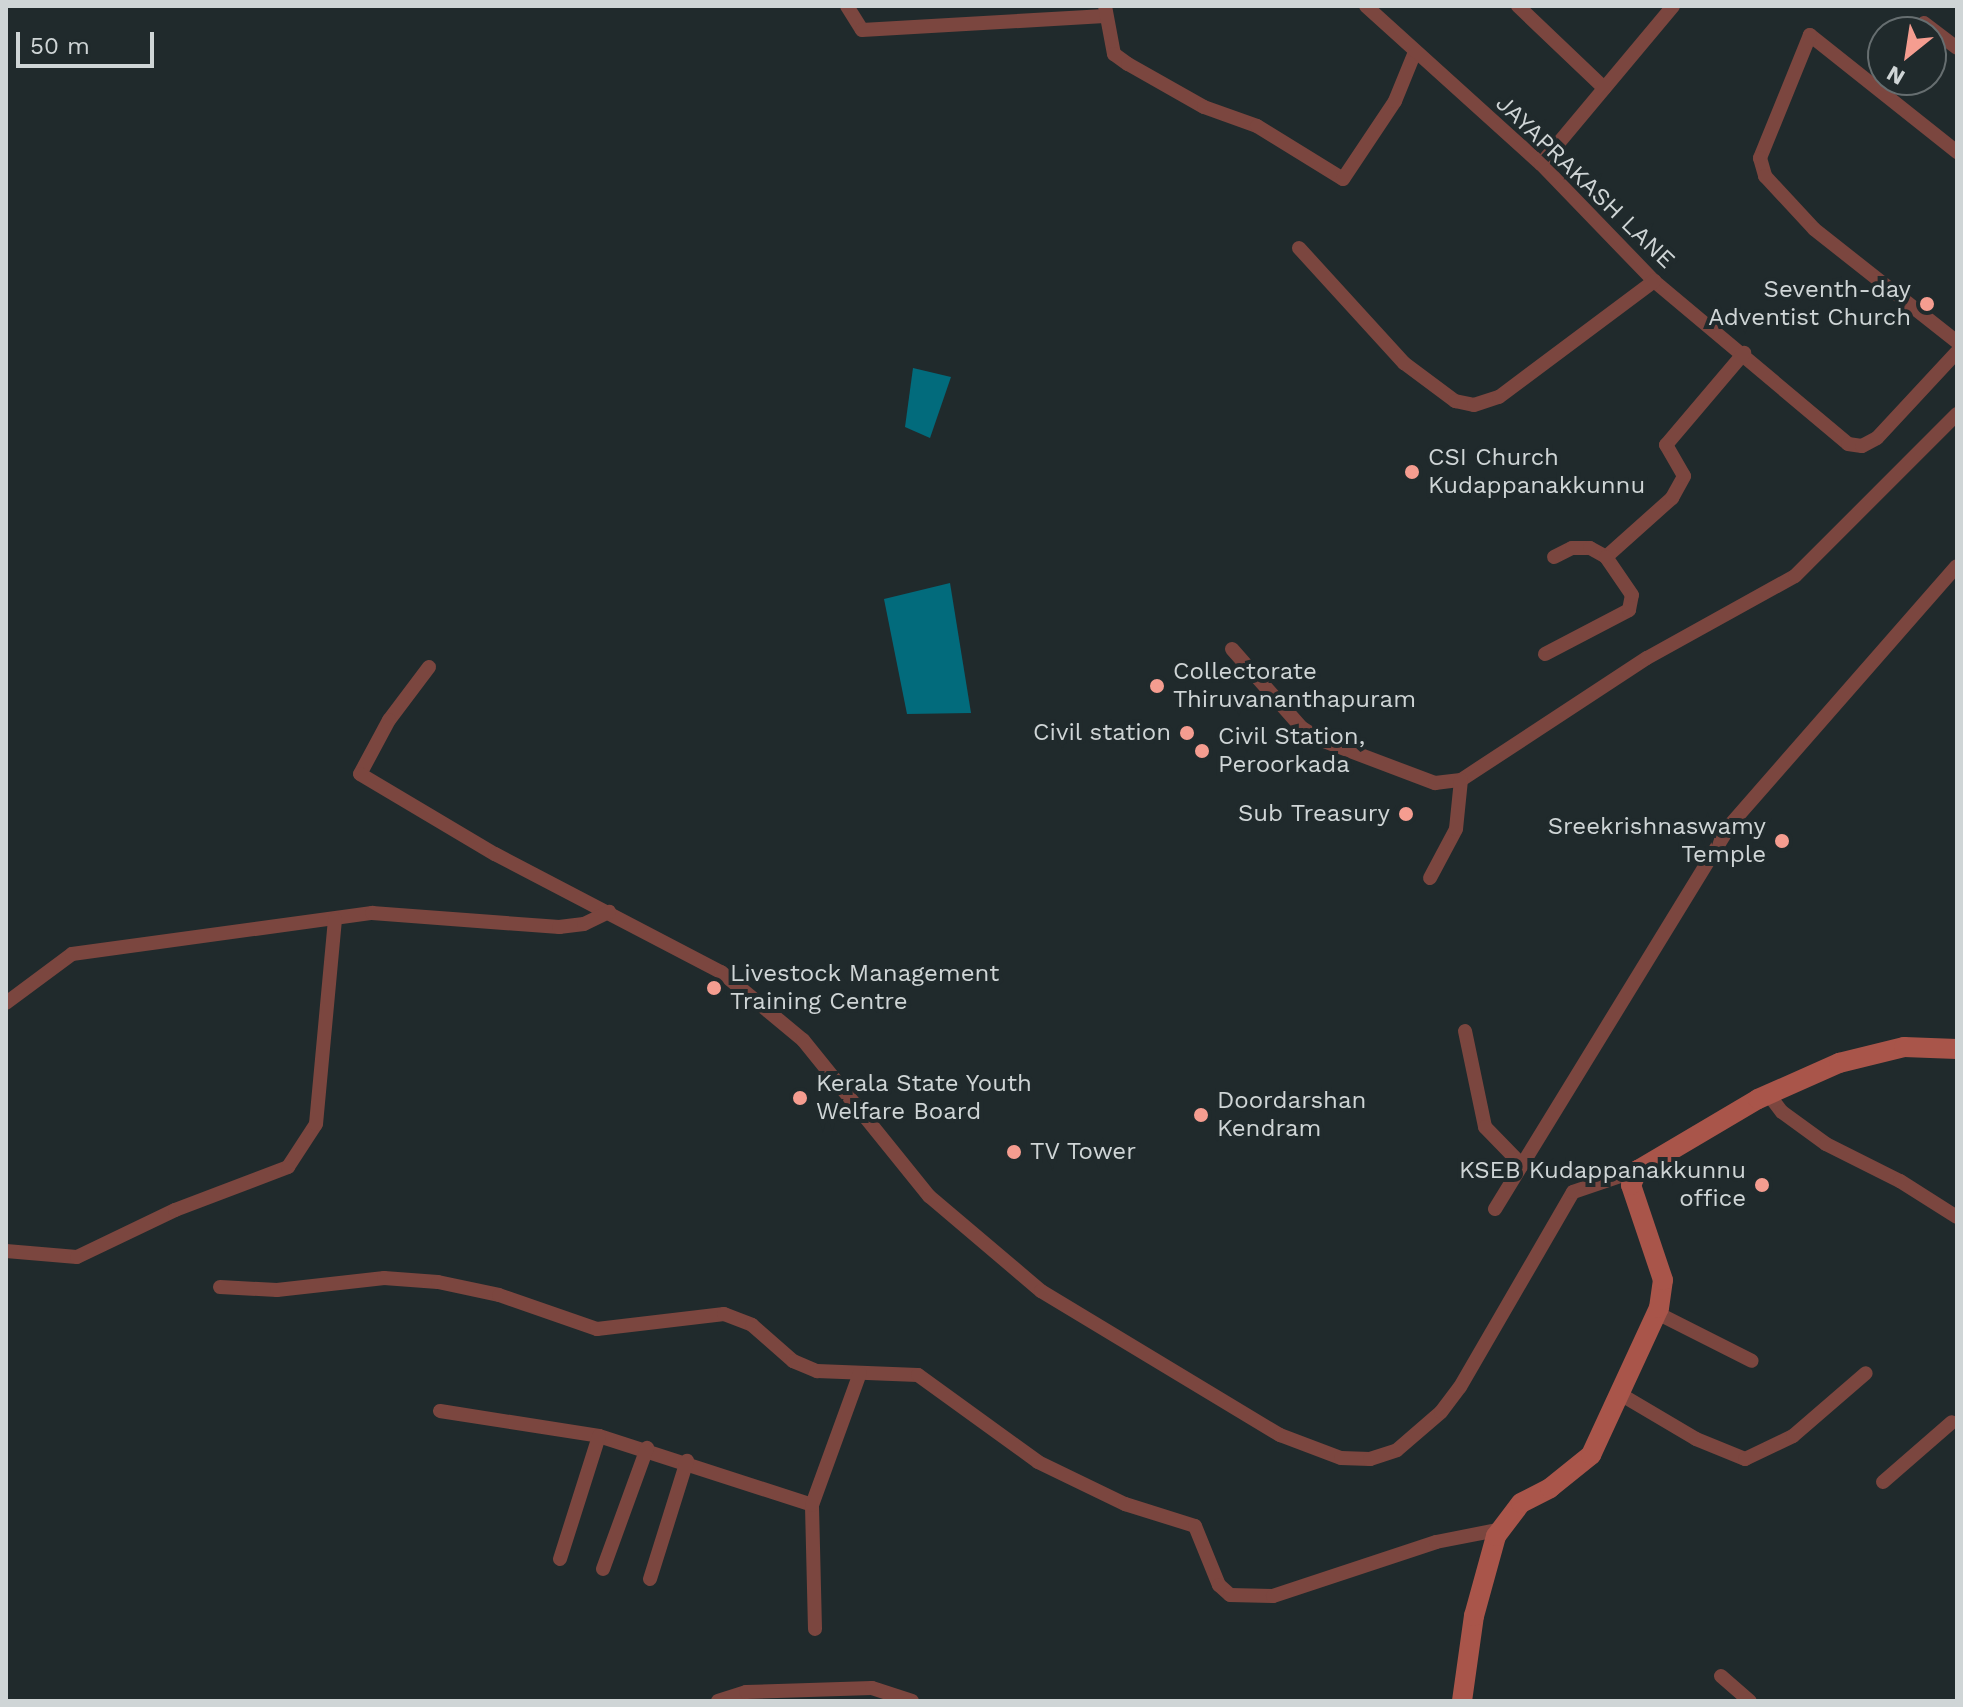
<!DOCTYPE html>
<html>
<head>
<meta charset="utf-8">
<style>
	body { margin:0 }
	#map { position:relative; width:1963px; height:1707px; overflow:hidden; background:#202a2c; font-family:"Work Sans",sans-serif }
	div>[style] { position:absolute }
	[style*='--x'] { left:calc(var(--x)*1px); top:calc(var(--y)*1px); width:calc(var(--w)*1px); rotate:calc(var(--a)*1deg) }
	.water>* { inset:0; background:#026b7c }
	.street>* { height:14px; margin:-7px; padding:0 7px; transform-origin:7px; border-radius:7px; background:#7b463f }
	.secondary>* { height:20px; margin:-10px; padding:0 10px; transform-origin:10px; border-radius:10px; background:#a9554a }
	.dots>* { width:22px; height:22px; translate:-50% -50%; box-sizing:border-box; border:4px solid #202a2c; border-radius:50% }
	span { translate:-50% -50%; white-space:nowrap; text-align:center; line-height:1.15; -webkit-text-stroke:8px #202a2c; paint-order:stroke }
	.street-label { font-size:24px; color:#cfd5d6 }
	.poi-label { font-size:24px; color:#cfd5d6 }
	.right { translate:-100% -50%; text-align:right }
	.left { translate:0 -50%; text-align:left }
	.frame { position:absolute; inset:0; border:8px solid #cfd5d6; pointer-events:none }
	.north { position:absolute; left:1867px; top:16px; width:80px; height:80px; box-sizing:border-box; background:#202a2c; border:2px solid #666e70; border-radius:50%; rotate:210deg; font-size:22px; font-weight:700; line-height:32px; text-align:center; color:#cfd5d6 }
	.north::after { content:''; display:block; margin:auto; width:28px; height:36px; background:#f59d90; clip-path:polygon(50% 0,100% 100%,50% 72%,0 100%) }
	.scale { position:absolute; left:16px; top:32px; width:138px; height:36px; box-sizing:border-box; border:4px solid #cfd5d6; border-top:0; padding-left:10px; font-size:24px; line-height:28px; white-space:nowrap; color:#cfd5d6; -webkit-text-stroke:6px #202a2c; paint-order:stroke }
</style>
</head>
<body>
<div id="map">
	<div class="water">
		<i style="clip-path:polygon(913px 368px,951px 377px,930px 438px,905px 427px)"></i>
		<i style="clip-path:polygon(950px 583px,971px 713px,907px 714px,884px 599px)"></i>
	</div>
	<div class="street">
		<i style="--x:847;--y:6;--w:28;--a:58"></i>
		<i style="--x:862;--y:30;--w:243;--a:-3.3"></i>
		<i style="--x:1105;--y:6;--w:49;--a:79.4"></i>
		<i style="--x:1114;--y:54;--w:17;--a:36"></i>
		<i style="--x:1128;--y:64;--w:87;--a:29.5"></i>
		<i style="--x:1204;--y:107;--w:56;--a:19.7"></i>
		<i style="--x:1257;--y:126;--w:101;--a:31.6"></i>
		<i style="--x:1343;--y:179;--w:94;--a:-56.3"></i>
		<i style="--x:1395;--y:101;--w:53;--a:-67.8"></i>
		<i style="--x:1366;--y:6;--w:236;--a:42.1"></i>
		<i style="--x:1541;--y:164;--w:163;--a:46"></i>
		<i style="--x:1654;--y:281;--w:253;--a:40"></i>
		<i style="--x:1848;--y:444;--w:14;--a:8"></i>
		<i style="--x:1862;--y:446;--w:17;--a:-28"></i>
		<i style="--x:1877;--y:438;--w:117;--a:-47.1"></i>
		<i style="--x:1518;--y:6;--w:119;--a:43.6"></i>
		<i style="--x:1924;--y:23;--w:41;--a:37.1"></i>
		<i style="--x:1957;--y:152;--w:188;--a:-141.5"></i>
		<i style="--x:1810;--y:35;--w:133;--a:112.1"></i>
		<i style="--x:1760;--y:158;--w:19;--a:74"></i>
		<i style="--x:1765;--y:176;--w:72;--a:47.2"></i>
		<i style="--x:1814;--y:229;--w:182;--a:38.3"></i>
		<i style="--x:1541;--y:164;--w:206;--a:-50.1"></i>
		<i style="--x:1299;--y:248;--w:156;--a:47.6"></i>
		<i style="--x:1404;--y:363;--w:64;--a:36.7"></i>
		<i style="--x:1455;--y:401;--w:19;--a:12"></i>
		<i style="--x:1474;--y:405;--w:26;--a:-18"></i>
		<i style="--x:1499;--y:397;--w:194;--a:-36.8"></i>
		<i style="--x:1554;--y:557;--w:20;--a:-27"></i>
		<i style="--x:1572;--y:548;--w:18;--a:0"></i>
		<i style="--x:1590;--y:548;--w:18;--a:29"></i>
		<i style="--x:1606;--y:557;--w:89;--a:-41.8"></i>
		<i style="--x:1672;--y:498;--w:25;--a:-61"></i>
		<i style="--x:1684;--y:476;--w:36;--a:-120"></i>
		<i style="--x:1666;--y:445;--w:121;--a:-49.7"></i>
		<i style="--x:1232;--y:649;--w:106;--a:48.5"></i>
		<i style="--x:1302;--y:728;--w:22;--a:32"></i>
		<i style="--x:1321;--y:740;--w:122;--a:20.7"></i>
		<i style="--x:1435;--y:783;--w:26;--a:-7"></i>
		<i style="--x:1461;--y:780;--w:222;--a:-33.3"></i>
		<i style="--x:1647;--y:658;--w:169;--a:-29"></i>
		<i style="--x:1795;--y:576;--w:229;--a:-45"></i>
		<i style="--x:1545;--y:654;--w:95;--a:-27.6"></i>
		<i style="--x:1629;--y:610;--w:15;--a:-79"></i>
		<i style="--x:1632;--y:595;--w:46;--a:-124.4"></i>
		<i style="--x:429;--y:667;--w:66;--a:127"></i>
		<i style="--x:389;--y:720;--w:61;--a:118.2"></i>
		<i style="--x:360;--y:774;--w:157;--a:30.7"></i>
		<i style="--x:495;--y:854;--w:255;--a:27.6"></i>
		<i style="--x:721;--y:972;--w:107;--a:39.7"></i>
		<i style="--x:803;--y:1040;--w:201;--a:51.1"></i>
		<i style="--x:929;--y:1196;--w:147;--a:40.3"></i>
		<i style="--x:1041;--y:1291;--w:279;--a:31.1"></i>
		<i style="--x:1280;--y:1435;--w:65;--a:20.7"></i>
		<i style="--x:1341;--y:1458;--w:29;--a:2"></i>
		<i style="--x:1370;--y:1459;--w:28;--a:-18"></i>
		<i style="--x:1397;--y:1450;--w:58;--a:-40.8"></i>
		<i style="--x:1441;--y:1412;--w:31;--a:-53"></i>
		<i style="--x:1460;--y:1387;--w:225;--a:-59.9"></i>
		<i style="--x:1573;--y:1192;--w:69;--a:-18.7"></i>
		<i style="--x:1430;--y:878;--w:55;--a:-62"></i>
		<i style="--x:1456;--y:829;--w:49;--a:-84.2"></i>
		<i style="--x:6;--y:1003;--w:82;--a:-36.6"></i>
		<i style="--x:72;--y:954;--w:303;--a:-7.8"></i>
		<i style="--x:372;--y:913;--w:188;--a:4.3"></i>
		<i style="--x:559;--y:927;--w:25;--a:-7"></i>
		<i style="--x:584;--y:924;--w:28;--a:-26"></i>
		<i style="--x:1465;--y:1031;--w:98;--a:78.2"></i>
		<i style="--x:1485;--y:1127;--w:53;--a:45.8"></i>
		<i style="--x:1769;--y:1095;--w:21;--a:53"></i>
		<i style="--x:1782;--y:1112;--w:54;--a:36"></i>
		<i style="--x:1826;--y:1144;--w:83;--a:26.6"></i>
		<i style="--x:1900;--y:1181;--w:67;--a:32.3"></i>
		<i style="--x:1495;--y:1209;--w:450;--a:-58.5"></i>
		<i style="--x:1730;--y:825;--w:344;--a:-48.8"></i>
		<i style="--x:6;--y:1251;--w:71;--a:4.8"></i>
		<i style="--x:77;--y:1257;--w:109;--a:-25.6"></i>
		<i style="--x:175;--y:1210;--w:121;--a:-20.8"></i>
		<i style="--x:288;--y:1167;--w:51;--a:-56.9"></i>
		<i style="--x:316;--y:1124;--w:206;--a:-84.7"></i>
		<i style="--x:220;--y:1287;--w:57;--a:3"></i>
		<i style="--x:277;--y:1290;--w:108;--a:-6.4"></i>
		<i style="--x:384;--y:1278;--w:54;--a:4.2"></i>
		<i style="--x:438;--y:1282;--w:62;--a:12"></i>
		<i style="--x:499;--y:1295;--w:104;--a:19.1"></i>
		<i style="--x:597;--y:1329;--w:128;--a:-6.7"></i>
		<i style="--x:724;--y:1314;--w:30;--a:21"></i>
		<i style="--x:752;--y:1325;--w:55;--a:41.3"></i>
		<i style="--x:793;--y:1361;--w:26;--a:23"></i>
		<i style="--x:817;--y:1371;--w:101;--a:2.3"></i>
		<i style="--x:918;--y:1375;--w:148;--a:35.9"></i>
		<i style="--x:1038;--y:1462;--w:97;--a:25.8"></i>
		<i style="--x:1125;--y:1504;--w:73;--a:17.4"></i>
		<i style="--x:1195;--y:1526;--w:64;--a:67.9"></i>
		<i style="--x:1219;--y:1585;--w:15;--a:42"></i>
		<i style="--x:1230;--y:1595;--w:43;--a:1.3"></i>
		<i style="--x:1273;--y:1596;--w:172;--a:-18.3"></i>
		<i style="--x:1436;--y:1542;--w:67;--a:-11.1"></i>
		<i style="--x:1657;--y:1313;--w:106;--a:26.8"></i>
		<i style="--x:1620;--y:1394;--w:88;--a:30.6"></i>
		<i style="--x:1696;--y:1439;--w:53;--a:22.2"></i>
		<i style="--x:1745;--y:1459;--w:53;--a:-25.6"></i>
		<i style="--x:1793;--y:1436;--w:96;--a:-40.8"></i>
		<i style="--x:440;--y:1411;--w:161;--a:8.9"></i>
		<i style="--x:599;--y:1436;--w:224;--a:17.9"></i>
		<i style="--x:1883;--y:1482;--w:91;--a:-41"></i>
		<i style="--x:560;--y:1559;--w:129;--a:-72.4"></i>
		<i style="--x:603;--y:1569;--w:129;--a:-70"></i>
		<i style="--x:650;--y:1579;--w:124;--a:-72.6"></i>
		<i style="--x:815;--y:1629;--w:124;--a:-91.4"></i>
		<i style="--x:812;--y:1505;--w:140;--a:-70"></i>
		<i style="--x:1721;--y:1676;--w:38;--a:41"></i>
		<i style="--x:718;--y:1701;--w:29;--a:-18"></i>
		<i style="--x:746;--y:1692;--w:126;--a:-1.8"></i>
		<i style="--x:872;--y:1688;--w:42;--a:18"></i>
	</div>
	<div class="secondary">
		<i style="--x:1462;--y:1701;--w:86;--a:-82"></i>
		<i style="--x:1474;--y:1616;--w:83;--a:-74.6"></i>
		<i style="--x:1496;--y:1536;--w:41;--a:-52.9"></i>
		<i style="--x:1521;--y:1503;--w:33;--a:-27"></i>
		<i style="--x:1550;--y:1488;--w:53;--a:-38.8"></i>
		<i style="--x:1591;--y:1455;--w:162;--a:-65.2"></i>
		<i style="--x:1659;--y:1308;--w:28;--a:-82"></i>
		<i style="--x:1663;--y:1280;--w:100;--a:-108.6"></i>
		<i style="--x:1631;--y:1185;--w:17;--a:-65"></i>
		<i style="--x:1638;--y:1170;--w:139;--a:-30.6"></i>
		<i style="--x:1758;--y:1099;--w:89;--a:-24"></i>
		<i style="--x:1839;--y:1063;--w:67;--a:-13.8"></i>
		<i style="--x:1904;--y:1047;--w:53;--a:2.2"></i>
	</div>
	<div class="dots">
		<i style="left:1927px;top:304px;background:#f59d90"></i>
		<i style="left:1412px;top:472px;background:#f59d90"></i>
		<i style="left:1157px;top:686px;background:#f59d90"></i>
		<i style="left:1187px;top:733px;background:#f59d90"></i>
		<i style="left:1202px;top:751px;background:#f59d90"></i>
		<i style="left:1406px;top:814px;background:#f59d90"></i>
		<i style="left:1782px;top:841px;background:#f59d90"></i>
		<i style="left:714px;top:988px;background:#f59d90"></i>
		<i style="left:800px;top:1098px;background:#f59d90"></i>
		<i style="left:1201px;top:1115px;background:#f59d90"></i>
		<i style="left:1014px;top:1152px;background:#f59d90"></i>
		<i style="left:1762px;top:1185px;background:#f59d90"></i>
	</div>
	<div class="street-label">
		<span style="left:1585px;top:182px;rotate:44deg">JAYAPRAKASH LANE</span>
	</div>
	<div class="poi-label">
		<span class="right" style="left:1911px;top:304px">Seventh-day<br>Adventist Church</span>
		<span class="left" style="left:1428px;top:472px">CSI Church<br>Kudappanakkunnu</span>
		<span class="left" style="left:1173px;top:686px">Collectorate<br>Thiruvananthapuram</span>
		<span class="right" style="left:1171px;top:733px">Civil station</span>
		<span class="left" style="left:1218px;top:751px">Civil Station,<br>Peroorkada</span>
		<span class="right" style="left:1390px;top:814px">Sub Treasury</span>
		<span class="right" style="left:1766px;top:841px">Sreekrishnaswamy<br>Temple</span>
		<span class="left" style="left:730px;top:988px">Livestock Management<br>Training Centre</span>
		<span class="left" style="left:816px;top:1098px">Kerala State Youth<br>Welfare Board</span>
		<span class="left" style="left:1217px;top:1115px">Doordarshan<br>Kendram</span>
		<span class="left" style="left:1030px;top:1152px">TV Tower</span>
		<span class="right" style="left:1746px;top:1185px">KSEB Kudappanakkunnu<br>office</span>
	</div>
	<div class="frame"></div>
	<div class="north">N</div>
	<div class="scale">50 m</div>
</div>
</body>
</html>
